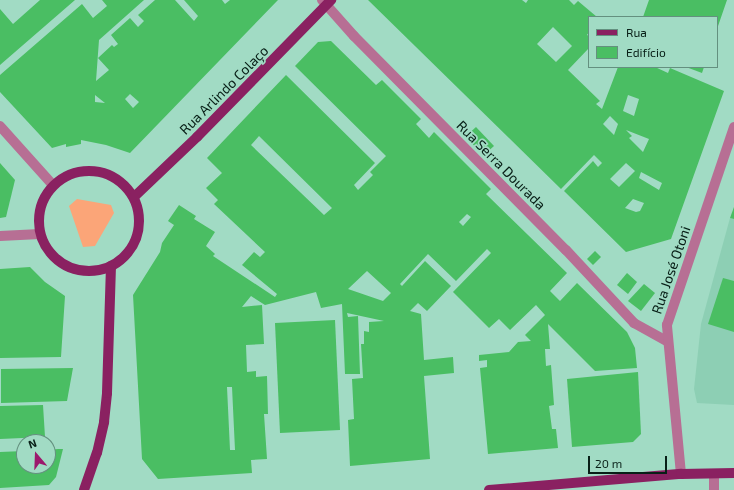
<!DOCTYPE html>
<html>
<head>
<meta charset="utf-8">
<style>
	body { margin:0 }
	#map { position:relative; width:734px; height:490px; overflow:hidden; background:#a1dbc4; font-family:"Exo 2",sans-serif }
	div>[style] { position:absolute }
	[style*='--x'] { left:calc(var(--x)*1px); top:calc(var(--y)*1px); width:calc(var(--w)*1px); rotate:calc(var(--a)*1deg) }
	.built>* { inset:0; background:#8dcfb4 }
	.green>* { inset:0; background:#fba578 }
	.building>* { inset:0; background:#4abe63 }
	.minor>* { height:10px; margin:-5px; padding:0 5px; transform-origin:5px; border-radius:5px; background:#b76f94 }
	.major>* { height:10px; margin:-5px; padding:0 5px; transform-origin:5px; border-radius:5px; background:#8a2161 }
	.major>.ring { margin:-5px; padding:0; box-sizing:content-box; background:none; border:10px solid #8a2161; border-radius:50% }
	span { translate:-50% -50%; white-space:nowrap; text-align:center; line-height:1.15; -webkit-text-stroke:3.5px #a1dbc4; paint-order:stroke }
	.street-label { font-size:14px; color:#081f17 }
	.legend { position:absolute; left:588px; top:16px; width:130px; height:52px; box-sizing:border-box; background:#a1dbc4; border:1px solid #64907f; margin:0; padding:5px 7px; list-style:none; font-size:12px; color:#081f17 }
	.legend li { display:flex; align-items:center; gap:8px; height:20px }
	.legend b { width:20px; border:1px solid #64907f }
	.north { position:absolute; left:16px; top:434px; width:40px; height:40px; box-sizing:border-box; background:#a1dbc4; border:1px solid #64907f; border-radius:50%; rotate:341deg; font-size:11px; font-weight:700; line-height:16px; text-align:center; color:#081f17 }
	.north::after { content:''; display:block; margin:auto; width:14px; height:18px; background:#9c196c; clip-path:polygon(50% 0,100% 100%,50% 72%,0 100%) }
	.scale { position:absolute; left:588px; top:456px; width:79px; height:18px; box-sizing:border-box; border:2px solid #081f17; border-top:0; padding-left:5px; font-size:12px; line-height:14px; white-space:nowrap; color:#081f17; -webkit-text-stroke:3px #a1dbc4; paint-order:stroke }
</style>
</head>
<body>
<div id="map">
	<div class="built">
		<i style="clip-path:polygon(730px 218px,734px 219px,734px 405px,697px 403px,694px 389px,701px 324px)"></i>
	</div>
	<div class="green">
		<i style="clip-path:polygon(77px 199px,111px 205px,114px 213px,95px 246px,83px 247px,69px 206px)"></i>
	</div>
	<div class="building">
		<i style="clip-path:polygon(40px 0,75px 0,0 65px,0 9px,13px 24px)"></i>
		<i style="clip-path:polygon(evenodd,102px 0,144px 0,99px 40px,96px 81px,109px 70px,98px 58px,112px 45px,114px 47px,118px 44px,111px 35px,130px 18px,138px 27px,144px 21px,138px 15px,155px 0,175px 0,194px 21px,198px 16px,184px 0,222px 0,225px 4px,230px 0,278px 0,130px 153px,106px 145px,81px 140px,81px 144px,66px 147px,66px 144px,52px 148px,0 92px,0 75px,82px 4px,93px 18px,107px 6px,102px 0,130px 94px,139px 102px,133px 108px,125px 99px,130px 94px,102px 0,95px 95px,105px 103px,95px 102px,95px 95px)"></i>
		<i style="clip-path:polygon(evenodd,368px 0,522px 0,526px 3px,528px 0,569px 0,574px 5px,578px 1px,597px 17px,589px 17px,589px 32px,587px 35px,589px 36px,589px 48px,568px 70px,600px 101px,596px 104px,602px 109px,618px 67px,655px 67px,668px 73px,670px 68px,724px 91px,671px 239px,626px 252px,564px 191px,593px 161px,598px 167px,602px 163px,594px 155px,561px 189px,368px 0,553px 27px,572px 46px,556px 62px,537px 44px,553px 27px,368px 0,628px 95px,639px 99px,634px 116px,623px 111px,628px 95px,368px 0,610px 116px,618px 124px,614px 135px,603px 124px,610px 116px,368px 0,626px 130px,649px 139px,643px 152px,629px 138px,632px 136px,626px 130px,368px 0,626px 163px,635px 171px,619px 187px,610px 179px,626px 163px,368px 0,641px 172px,662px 183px,659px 190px,639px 178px,641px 172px,368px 0,633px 199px,644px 203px,640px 211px,636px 212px,625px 208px,633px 199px)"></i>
		<i style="clip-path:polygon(649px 0,727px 0,717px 29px,717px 17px,643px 17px)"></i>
		<i style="clip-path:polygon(evenodd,331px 41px,376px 85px,382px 80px,421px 119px,416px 124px,429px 138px,434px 132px,491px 189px,486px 194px,567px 273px,550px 291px,560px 301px,577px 283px,627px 332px,635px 348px,637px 368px,595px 371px,548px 324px,550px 349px,545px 349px,546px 366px,551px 365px,554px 405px,549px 406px,552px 429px,556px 429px,558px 448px,488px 454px,480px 368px,487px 367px,487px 360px,479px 361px,479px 355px,509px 352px,518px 342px,531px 341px,525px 335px,545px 315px,536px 305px,510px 330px,499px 319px,489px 328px,453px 292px,491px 253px,487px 249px,456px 281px,428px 254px,400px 284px,402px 286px,425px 261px,451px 286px,427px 311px,418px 303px,410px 311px,421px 314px,424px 360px,453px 357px,454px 373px,424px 376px,430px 459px,350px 466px,348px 420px,354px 419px,352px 379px,363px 378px,361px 344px,364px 344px,364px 331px,369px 332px,369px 322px,384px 321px,347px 313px,348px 317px,358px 316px,360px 374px,345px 374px,342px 304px,321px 308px,316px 292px,265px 305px,251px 296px,242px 307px,262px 305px,264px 344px,246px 345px,247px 372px,256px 371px,256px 377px,267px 376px,268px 414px,264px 414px,267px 459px,251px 460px,252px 473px,158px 479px,142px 459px,133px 295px,160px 252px,162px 243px,174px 225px,168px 221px,179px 205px,196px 216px,194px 219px,215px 232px,206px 246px,215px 254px,213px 256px,275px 297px,277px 294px,242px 265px,254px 252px,260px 257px,265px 252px,214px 204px,218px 200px,206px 188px,222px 173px,207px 158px,286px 75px,375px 163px,354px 185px,358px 190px,373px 175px,370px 172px,386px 156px,295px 66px,318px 42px,331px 41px,259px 136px,332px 208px,324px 215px,251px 145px,259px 136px,331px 41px,467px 214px,471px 217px,463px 226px,459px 222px,467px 214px,331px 41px,367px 271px,391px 293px,383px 301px,348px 289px,367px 271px,331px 41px,227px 387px,232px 387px,235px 450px,230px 450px,227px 387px)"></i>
		<i style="clip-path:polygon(686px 67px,704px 67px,702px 73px)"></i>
		<i style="clip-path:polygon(476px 127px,494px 146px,484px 155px,465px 137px)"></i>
		<i style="clip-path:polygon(0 163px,15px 180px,6px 217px,0 218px)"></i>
		<i style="clip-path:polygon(734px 207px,734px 219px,730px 218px)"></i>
		<i style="clip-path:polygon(595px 251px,601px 257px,593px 265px,587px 259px)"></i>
		<i style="clip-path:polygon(30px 267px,45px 282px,65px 296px,61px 357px,0 358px,0 269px)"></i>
		<i style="clip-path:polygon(627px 273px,637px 282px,628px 294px,617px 285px)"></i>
		<i style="clip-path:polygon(723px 278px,734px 281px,734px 332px,708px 324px)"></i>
		<i style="clip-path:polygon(644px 284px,655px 293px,641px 311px,628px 301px)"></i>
		<i style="clip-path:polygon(335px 320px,340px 430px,280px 433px,275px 323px)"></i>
		<i style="clip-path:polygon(73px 368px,67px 401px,1px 403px,1px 369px)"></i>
		<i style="clip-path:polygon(638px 372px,641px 434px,633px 442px,572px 447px,567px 379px)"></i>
		<i style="clip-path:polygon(43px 405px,45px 437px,0 439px,0 406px)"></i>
		<i style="clip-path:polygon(58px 449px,63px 449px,56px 477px,49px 485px,0 488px,0 452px,24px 451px,24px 466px,48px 466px,48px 450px)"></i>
	</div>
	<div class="minor">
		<i style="--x:322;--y:0;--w:48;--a:48.4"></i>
		<i style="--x:354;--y:36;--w:301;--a:45.3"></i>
		<i style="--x:566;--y:250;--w:100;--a:47"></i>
		<i style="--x:634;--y:323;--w:38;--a:29"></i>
		<i style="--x:0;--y:126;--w:79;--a:48.1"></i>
		<i style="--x:0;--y:236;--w:40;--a:-2.9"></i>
		<i style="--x:681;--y:474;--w:150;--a:-95.4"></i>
		<i style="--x:667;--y:325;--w:209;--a:-71.3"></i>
		<i style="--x:714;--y:474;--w:16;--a:90"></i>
	</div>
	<div class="major">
		<i class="ring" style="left:39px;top:171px;width:90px;height:90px"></i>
		<i style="--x:134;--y:197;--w:87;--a:-43.6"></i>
		<i style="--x:197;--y:137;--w:192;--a:-45.6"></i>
		<i style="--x:84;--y:490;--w:39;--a:-71"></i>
		<i style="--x:97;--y:453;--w:32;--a:-77"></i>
		<i style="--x:104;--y:422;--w:29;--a:-84"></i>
		<i style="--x:107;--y:393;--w:127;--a:-88.2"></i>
		<i style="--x:489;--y:490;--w:193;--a:-4.8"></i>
		<i style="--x:681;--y:474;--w:53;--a:-1.1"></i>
	</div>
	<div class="street-label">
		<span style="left:224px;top:90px;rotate:-45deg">Rua Arlindo Colaço</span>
		<span style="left:501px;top:165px;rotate:45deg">Rua Serra Dourada</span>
		<span style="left:671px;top:270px;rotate:-71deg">Rua José Otoni</span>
	</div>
	<ul class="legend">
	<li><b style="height:5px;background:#8a2161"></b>Rua</li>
	<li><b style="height:11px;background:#4abe63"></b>Edifício</li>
	</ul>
	<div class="north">N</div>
	<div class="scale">20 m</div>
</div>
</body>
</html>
